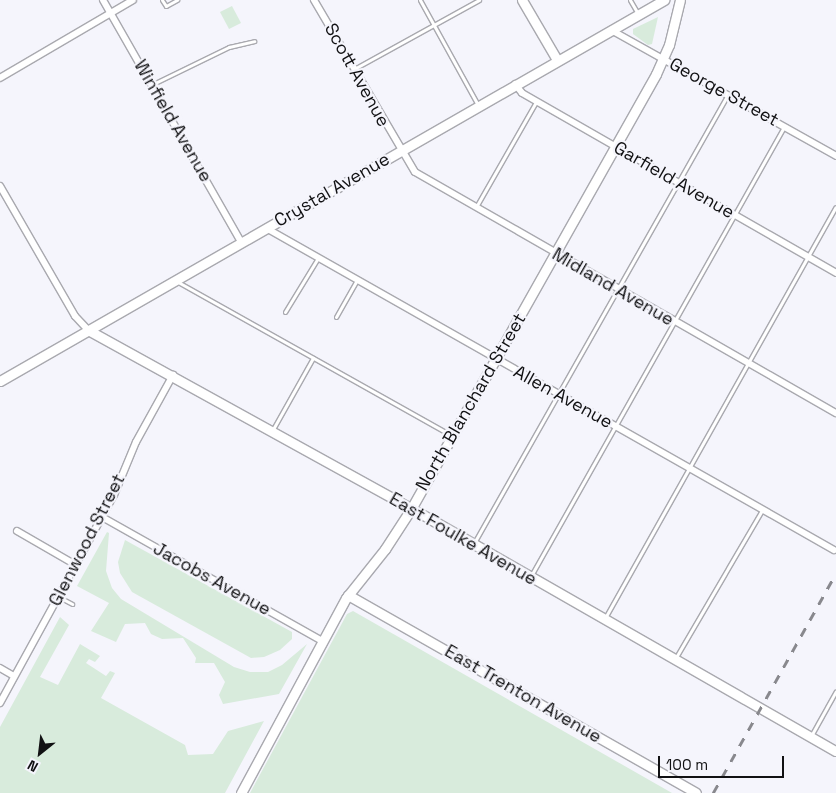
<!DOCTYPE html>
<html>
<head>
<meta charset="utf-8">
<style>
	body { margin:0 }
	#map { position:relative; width:836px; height:793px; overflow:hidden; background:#f5f5fc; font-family:"Space Grotesk",sans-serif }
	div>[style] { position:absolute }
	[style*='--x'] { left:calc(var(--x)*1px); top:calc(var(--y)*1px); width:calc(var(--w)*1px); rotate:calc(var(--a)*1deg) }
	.green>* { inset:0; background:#d8ebdc }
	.roads { filter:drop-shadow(1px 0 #a9a9af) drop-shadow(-1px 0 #a9a9af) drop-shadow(0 1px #a9a9af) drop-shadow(0 -1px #a9a9af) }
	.lane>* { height:3px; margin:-1.5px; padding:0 1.5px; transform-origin:1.5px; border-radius:1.5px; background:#fff }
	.street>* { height:6px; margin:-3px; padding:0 3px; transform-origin:3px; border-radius:3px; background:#fff }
	.secondary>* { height:9px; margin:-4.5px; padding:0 4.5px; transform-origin:4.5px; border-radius:4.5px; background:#fff }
	.rail>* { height:2.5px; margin-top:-1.25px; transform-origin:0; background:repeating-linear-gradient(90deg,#88888d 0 9px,transparent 0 18px) }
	span { translate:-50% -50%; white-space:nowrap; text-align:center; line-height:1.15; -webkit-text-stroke:4.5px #f5f5fc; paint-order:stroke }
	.street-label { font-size:18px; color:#111113 }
	.north { position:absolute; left:15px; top:728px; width:50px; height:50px; -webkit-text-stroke:4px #f5f5fc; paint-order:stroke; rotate:209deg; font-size:14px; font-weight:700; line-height:20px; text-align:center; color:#111113 }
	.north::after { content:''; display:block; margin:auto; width:18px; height:22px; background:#111113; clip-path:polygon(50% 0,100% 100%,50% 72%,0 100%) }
	.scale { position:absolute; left:658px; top:756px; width:126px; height:22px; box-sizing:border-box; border:2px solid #111113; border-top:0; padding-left:6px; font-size:15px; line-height:18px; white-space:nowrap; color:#111113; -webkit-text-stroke:4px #f5f5fc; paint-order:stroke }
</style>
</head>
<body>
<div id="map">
	<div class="green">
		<i style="clip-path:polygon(232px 6px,241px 23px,229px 29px,220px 12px)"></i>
		<i style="clip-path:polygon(658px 17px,652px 44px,648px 45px,633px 34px,633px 29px)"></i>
		<i style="clip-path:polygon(107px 532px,109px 533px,106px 571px,112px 588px,121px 599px,234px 667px,250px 672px,268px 672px,282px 665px,307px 644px,279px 694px,223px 704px,219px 695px,225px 682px,214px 663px,195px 663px,196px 658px,183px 638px,162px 639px,151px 634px,145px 623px,125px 624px,116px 642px,91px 631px,109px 603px,77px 586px)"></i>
		<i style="clip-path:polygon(125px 540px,292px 632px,292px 639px,280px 650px,264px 657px,251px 658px,132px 592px,120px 573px,118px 562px)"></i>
		<i style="clip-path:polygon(353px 611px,672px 793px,250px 793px,347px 614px)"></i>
		<i style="clip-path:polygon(60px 617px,69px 625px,40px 677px,58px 685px,80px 644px,100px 656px,95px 662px,89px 659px,86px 663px,106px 676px,110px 671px,115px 673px,101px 698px,185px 745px,188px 755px,213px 754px,228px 731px,264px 721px,225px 793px,0 793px,0 727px)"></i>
	</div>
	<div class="roads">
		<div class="lane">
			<i style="--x:162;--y:0;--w:7;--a:56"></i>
			<i style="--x:166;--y:6;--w:13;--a:-29"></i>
			<i style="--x:420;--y:0;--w:120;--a:61.1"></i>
			<i style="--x:630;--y:0;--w:16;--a:60"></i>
			<i style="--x:354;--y:69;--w:143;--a:-28.9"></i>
			<i style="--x:153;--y:84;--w:85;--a:-26"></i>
			<i style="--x:229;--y:47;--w:26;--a:-13"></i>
			<i style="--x:476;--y:207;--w:121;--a:-60.3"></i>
			<i style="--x:178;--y:282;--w:313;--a:29.3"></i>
			<i style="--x:285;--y:312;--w:63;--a:-58.6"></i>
			<i style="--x:336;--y:317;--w:43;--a:-60.4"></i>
			<i style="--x:272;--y:431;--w:84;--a:-60.7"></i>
			<i style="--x:474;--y:543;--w:514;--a:-60.49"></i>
			<i style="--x:532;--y:574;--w:513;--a:-60.59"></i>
			<i style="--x:59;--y:597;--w:15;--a:28"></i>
			<i style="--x:605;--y:618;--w:471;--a:-60.7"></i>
			<i style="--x:675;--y:659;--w:173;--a:-59.7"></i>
			<i style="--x:811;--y:736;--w:51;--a:-60.9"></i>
		</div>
		<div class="street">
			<i style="--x:103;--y:0;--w:279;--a:60.3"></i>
			<i style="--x:314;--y:0;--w:199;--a:59.6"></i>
			<i style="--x:415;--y:172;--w:485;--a:29.8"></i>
			<i style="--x:611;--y:30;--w:258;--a:29.2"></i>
			<i style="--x:0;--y:78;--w:154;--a:-30.4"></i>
			<i style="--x:515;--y:84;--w:11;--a:52"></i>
			<i style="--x:522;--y:93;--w:362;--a:29.8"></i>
			<i style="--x:0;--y:186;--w:150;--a:60"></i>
			<i style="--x:75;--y:316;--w:19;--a:47"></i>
			<i style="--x:266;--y:228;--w:653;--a:29.55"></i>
			<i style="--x:102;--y:517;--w:253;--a:29.4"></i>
			<i style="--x:17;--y:531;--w:68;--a:30"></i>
			<i style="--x:0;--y:668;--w:16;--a:30"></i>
			<i style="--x:0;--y:703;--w:237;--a:-61.3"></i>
			<i style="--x:114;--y:495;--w:57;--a:-67.5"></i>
			<i style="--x:136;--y:442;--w:77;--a:-61.1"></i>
		</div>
		<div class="secondary">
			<i style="--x:522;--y:0;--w:69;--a:59.7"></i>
			<i style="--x:88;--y:330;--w:393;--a:28.9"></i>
			<i style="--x:432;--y:520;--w:465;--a:29.8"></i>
			<i style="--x:0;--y:381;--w:766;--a:-29.85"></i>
			<i style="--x:348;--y:595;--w:400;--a:29.6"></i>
			<i style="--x:241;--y:793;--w:221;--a:-61.7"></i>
			<i style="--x:346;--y:598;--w:63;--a:-51.5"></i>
			<i style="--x:385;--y:549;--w:48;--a:-57"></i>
			<i style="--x:411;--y:509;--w:499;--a:-60.6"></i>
			<i style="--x:656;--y:74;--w:32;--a:-66"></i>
			<i style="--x:669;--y:45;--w:46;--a:-76.3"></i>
		</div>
	</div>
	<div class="rail">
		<i style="--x:713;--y:793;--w:252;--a:-60.8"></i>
	</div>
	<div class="street-label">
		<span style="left:357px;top:75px;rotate:61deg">Scott Avenue</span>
		<span style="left:724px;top:92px;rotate:29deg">George Street</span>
		<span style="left:173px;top:121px;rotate:60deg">Winfield Avenue</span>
		<span style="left:674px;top:180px;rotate:30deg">Garfield Avenue</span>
		<span style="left:332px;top:190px;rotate:-30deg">Crystal Avenue</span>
		<span style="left:613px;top:287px;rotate:30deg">Midland Avenue</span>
		<span style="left:563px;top:397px;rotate:29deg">Allen Avenue</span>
		<span style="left:471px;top:402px;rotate:-60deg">North Blanchard Street</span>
		<span style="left:463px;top:539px;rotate:30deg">East Foulke Avenue</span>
		<span style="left:87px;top:540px;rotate:-63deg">Glenwood Street</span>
		<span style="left:212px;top:579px;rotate:29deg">Jacobs Avenue</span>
		<span style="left:523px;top:694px;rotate:30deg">East Trenton Avenue</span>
	</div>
	<div class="north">N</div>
	<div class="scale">100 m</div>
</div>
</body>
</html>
